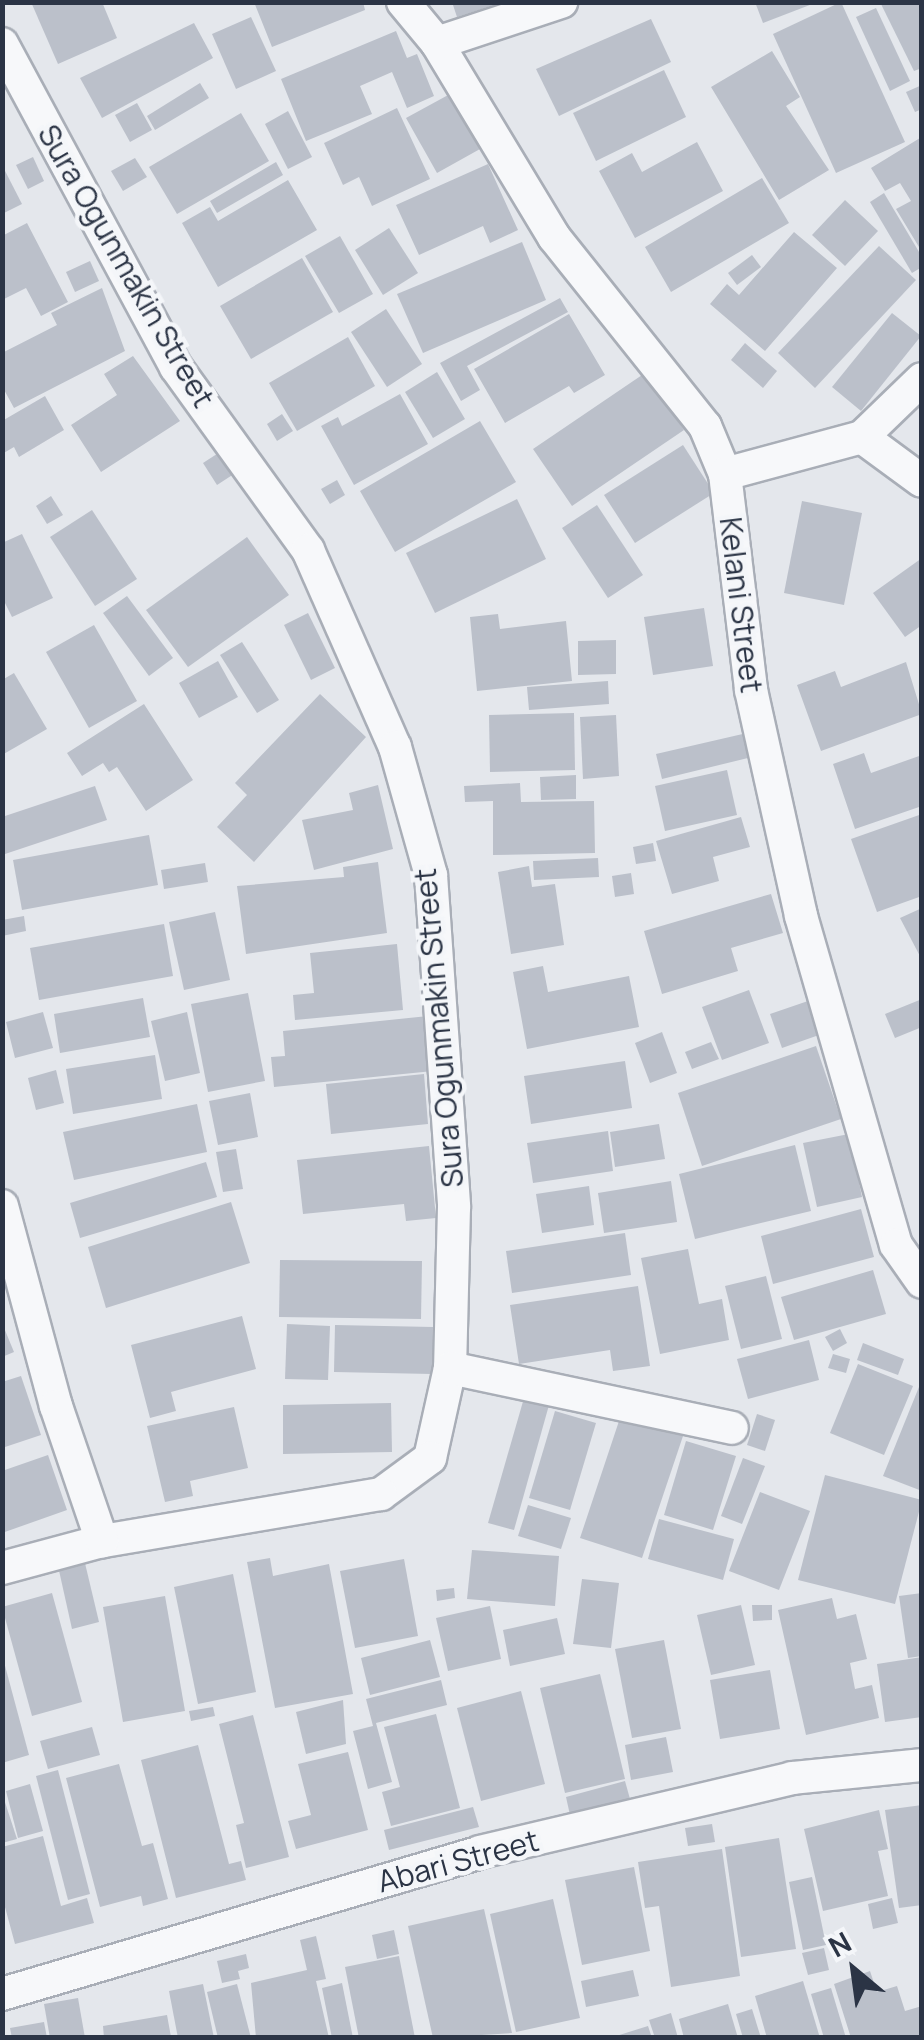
<!DOCTYPE html>
<html>
<head>
<meta charset="utf-8">
<style>
	body { margin:0 }
	#map { position:relative; width:924px; height:2040px; overflow:hidden; background:#e4e7ec; font-family:Manrope,sans-serif }
	div>[style] { position:absolute }
	[style*='--x'] { left:calc(var(--x)*1px); top:calc(var(--y)*1px); width:calc(var(--w)*1px); rotate:calc(var(--a)*1deg) }
	.building>* { inset:0; background:#bbc0ca }
	.roads { filter:drop-shadow(2px 0 #a9aeb7) drop-shadow(-2px 0 #a9aeb7) drop-shadow(0 2px #a9aeb7) drop-shadow(0 -2px #a9aeb7) }
	.minor>* { height:32px; margin:-16px; padding:0 16px; transform-origin:16px; border-radius:16px; background:#f7f8fa }
	span { translate:-50% -50%; white-space:nowrap; text-align:center; line-height:1.15; -webkit-text-stroke:9px #f4f6f9; paint-order:stroke }
	.street-label { font-size:30px; color:#2b3445 }
	.frame { position:absolute; inset:0; border:5px solid #2b3445; pointer-events:none }
	.north { position:absolute; left:804px; top:1920px; width:100px; height:100px; -webkit-text-stroke:8px #f4f6f9; paint-order:stroke; rotate:331deg; font-size:28px; font-weight:700; line-height:40px; text-align:center; color:#2b3445 }
	.north::after { content:''; display:block; margin:auto; width:35px; height:45px; background:#2b3445; clip-path:polygon(50% 0,100% 100%,50% 72%,0 100%) }
</style>
</head>
<body>
<div id="map">
	<div class="building">
		<i style="clip-path:polygon(31px 2px,102px 2px,117px 38px,58px 64px)"></i>
		<i style="clip-path:polygon(254px 2px,363px 2px,365px 10px,272px 47px)"></i>
		<i style="clip-path:polygon(452px 2px,500px 2px,500px 3px,457px 17px)"></i>
		<i style="clip-path:polygon(755px 2px,815px 2px,815px 3px,763px 23px)"></i>
		<i style="clip-path:polygon(841px 2px,905px 142px,836px 173px,773px 34px)"></i>
		<i style="clip-path:polygon(880px 2px,922px 2px,922px 68px,914px 71px)"></i>
		<i style="clip-path:polygon(876px 8px,910px 81px,890px 91px,856px 17px)"></i>
		<i style="clip-path:polygon(251px 17px,276px 71px,236px 89px,212px 34px)"></i>
		<i style="clip-path:polygon(651px 19px,671px 62px,559px 116px,536px 69px)"></i>
		<i style="clip-path:polygon(194px 23px,213px 58px,102px 118px,80px 78px)"></i>
		<i style="clip-path:polygon(396px 31px,407px 58px,417px 54px,434px 96px,407px 108px,392px 72px,360px 86px,372px 114px,306px 141px,281px 79px)"></i>
		<i style="clip-path:polygon(772px 51px,800px 97px,786px 106px,829px 170px,779px 200px,711px 87px)"></i>
		<i style="clip-path:polygon(664px 70px,686px 117px,596px 161px,573px 113px)"></i>
		<i style="clip-path:polygon(200px 83px,209px 98px,155px 130px,147px 116px)"></i>
		<i style="clip-path:polygon(922px 85px,922px 109px,915px 112px,906px 92px)"></i>
		<i style="clip-path:polygon(450px 94px,480px 149px,437px 173px,406px 118px)"></i>
		<i style="clip-path:polygon(137px 103px,152px 130px,130px 142px,115px 115px)"></i>
		<i style="clip-path:polygon(397px 108px,430px 179px,372px 206px,359px 177px,343px 185px,324px 143px)"></i>
		<i style="clip-path:polygon(288px 111px,312px 157px,288px 169px,265px 124px)"></i>
		<i style="clip-path:polygon(241px 113px,269px 161px,177px 214px,149px 167px)"></i>
		<i style="clip-path:polygon(920px 138px,922px 141px,922px 252px,896px 209px,911px 201px,900px 183px,885px 191px,871px 168px)"></i>
		<i style="clip-path:polygon(697px 142px,723px 191px,635px 238px,599px 171px,632px 153px,642px 172px)"></i>
		<i style="clip-path:polygon(33px 157px,44px 181px,28px 189px,16px 165px)"></i>
		<i style="clip-path:polygon(135px 158px,147px 177px,123px 191px,111px 171px)"></i>
		<i style="clip-path:polygon(276px 162px,283px 175px,217px 213px,210px 201px)"></i>
		<i style="clip-path:polygon(488px 164px,518px 230px,490px 243px,483px 226px,419px 255px,396px 205px)"></i>
		<i style="clip-path:polygon(2px 165px,22px 204px,2px 214px)"></i>
		<i style="clip-path:polygon(762px 178px,789px 223px,671px 292px,645px 247px)"></i>
		<i style="clip-path:polygon(288px 180px,317px 230px,218px 287px,182px 223px,210px 207px,218px 221px)"></i>
		<i style="clip-path:polygon(884px 193px,922px 257px,922px 267px,912px 273px,870px 202px)"></i>
		<i style="clip-path:polygon(845px 200px,878px 231px,845px 266px,812px 235px)"></i>
		<i style="clip-path:polygon(27px 223px,68px 302px,41px 316px,26px 288px,2px 300px,2px 236px)"></i>
		<i style="clip-path:polygon(389px 228px,418px 273px,383px 295px,355px 250px)"></i>
		<i style="clip-path:polygon(794px 232px,837px 268px,765px 351px,710px 304px,727px 284px,739px 295px)"></i>
		<i style="clip-path:polygon(340px 236px,373px 294px,339px 313px,305px 256px)"></i>
		<i style="clip-path:polygon(522px 242px,546px 300px,423px 353px,397px 294px)"></i>
		<i style="clip-path:polygon(879px 246px,916px 280px,815px 388px,778px 353px)"></i>
		<i style="clip-path:polygon(752px 255px,761px 267px,737px 285px,728px 273px)"></i>
		<i style="clip-path:polygon(302px 258px,333px 312px,251px 359px,220px 306px)"></i>
		<i style="clip-path:polygon(90px 261px,99px 281px,75px 292px,66px 272px)"></i>
		<i style="clip-path:polygon(102px 288px,125px 351px,14px 408px,2px 386px,2px 353px,57px 325px,51px 313px)"></i>
		<i style="clip-path:polygon(560px 298px,568px 312px,467px 366px,480px 390px,461px 401px,440px 363px)"></i>
		<i style="clip-path:polygon(386px 309px,422px 364px,387px 387px,351px 332px)"></i>
		<i style="clip-path:polygon(892px 313px,921px 336px,861px 411px,832px 387px)"></i>
		<i style="clip-path:polygon(569px 314px,605px 375px,574px 393px,569px 386px,505px 423px,474px 369px)"></i>
		<i style="clip-path:polygon(348px 337px,375px 386px,297px 431px,269px 383px)"></i>
		<i style="clip-path:polygon(745px 343px,777px 371px,763px 388px,731px 360px)"></i>
		<i style="clip-path:polygon(133px 356px,180px 421px,101px 472px,71px 425px,117px 395px,104px 374px)"></i>
		<i style="clip-path:polygon(437px 372px,465px 419px,433px 438px,405px 392px)"></i>
		<i style="clip-path:polygon(645px 373px,684px 430px,572px 506px,533px 449px)"></i>
		<i style="clip-path:polygon(400px 394px,428px 444px,354px 485px,321px 426px,338px 417px,342px 426px)"></i>
		<i style="clip-path:polygon(45px 396px,64px 430px,19px 457px,14px 447px,2px 454px,2px 421px)"></i>
		<i style="clip-path:polygon(282px 414px,293px 431px,277px 441px,267px 424px)"></i>
		<i style="clip-path:polygon(480px 421px,516px 482px,395px 552px,360px 491px)"></i>
		<i style="clip-path:polygon(683px 445px,714px 493px,635px 543px,604px 495px)"></i>
		<i style="clip-path:polygon(223px 450px,237px 472px,217px 485px,203px 463px)"></i>
		<i style="clip-path:polygon(337px 480px,345px 495px,330px 504px,321px 489px)"></i>
		<i style="clip-path:polygon(51px 496px,63px 515px,47px 524px,36px 506px)"></i>
		<i style="clip-path:polygon(517px 499px,546px 559px,435px 613px,406px 553px)"></i>
		<i style="clip-path:polygon(802px 501px,862px 513px,844px 605px,784px 593px)"></i>
		<i style="clip-path:polygon(597px 505px,643px 575px,608px 598px,562px 528px)"></i>
		<i style="clip-path:polygon(92px 510px,137px 579px,95px 606px,50px 537px)"></i>
		<i style="clip-path:polygon(22px 534px,53px 598px,12px 617px,2px 597px,2px 543px)"></i>
		<i style="clip-path:polygon(247px 537px,289px 595px,188px 667px,146px 610px)"></i>
		<i style="clip-path:polygon(922px 558px,922px 625px,905px 637px,873px 593px)"></i>
		<i style="clip-path:polygon(127px 596px,173px 658px,149px 676px,103px 613px)"></i>
		<i style="clip-path:polygon(704px 608px,713px 666px,653px 675px,644px 617px)"></i>
		<i style="clip-path:polygon(308px 613px,335px 668px,311px 680px,284px 625px)"></i>
		<i style="clip-path:polygon(498px 614px,500px 629px,566px 621px,572px 681px,477px 691px,470px 617px)"></i>
		<i style="clip-path:polygon(94px 625px,137px 701px,89px 728px,46px 652px)"></i>
		<i style="clip-path:polygon(616px 640px,616px 674px,578px 675px,578px 641px)"></i>
		<i style="clip-path:polygon(242px 642px,279px 700px,257px 713px,220px 655px)"></i>
		<i style="clip-path:polygon(218px 661px,238px 697px,199px 718px,179px 683px)"></i>
		<i style="clip-path:polygon(906px 662px,922px 714px,821px 751px,797px 685px,835px 671px,841px 687px)"></i>
		<i style="clip-path:polygon(14px 673px,47px 729px,2px 755px,2px 680px)"></i>
		<i style="clip-path:polygon(608px 681px,609px 704px,529px 710px,527px 687px)"></i>
		<i style="clip-path:polygon(320px 694px,366px 737px,254px 862px,217px 827px,247px 795px,235px 783px)"></i>
		<i style="clip-path:polygon(144px 704px,193px 780px,146px 811px,117px 767px,109px 772px,103px 763px,82px 776px,67px 753px)"></i>
		<i style="clip-path:polygon(574px 713px,575px 770px,490px 772px,489px 715px)"></i>
		<i style="clip-path:polygon(616px 715px,619px 776px,583px 779px,580px 717px)"></i>
		<i style="clip-path:polygon(747px 733px,752px 757px,662px 779px,656px 754px)"></i>
		<i style="clip-path:polygon(864px 753px,871px 773px,922px 755px,922px 806px,855px 829px,833px 764px)"></i>
		<i style="clip-path:polygon(727px 770px,737px 815px,665px 831px,655px 786px)"></i>
		<i style="clip-path:polygon(576px 775px,576px 799px,541px 800px,540px 777px)"></i>
		<i style="clip-path:polygon(520px 783px,521px 802px,594px 801px,595px 853px,493px 855px,493px 801px,465px 802px,464px 786px)"></i>
		<i style="clip-path:polygon(378px 785px,393px 849px,314px 870px,302px 820px,353px 810px,349px 793px)"></i>
		<i style="clip-path:polygon(95px 786px,107px 820px,2px 855px,2px 817px)"></i>
		<i style="clip-path:polygon(922px 814px,922px 896px,877px 912px,851px 839px)"></i>
		<i style="clip-path:polygon(741px 817px,750px 847px,713px 857px,719px 881px,672px 894px,656px 841px)"></i>
		<i style="clip-path:polygon(149px 835px,158px 885px,22px 910px,13px 860px)"></i>
		<i style="clip-path:polygon(653px 843px,656px 861px,636px 864px,633px 847px)"></i>
		<i style="clip-path:polygon(598px 858px,599px 877px,534px 880px,533px 861px)"></i>
		<i style="clip-path:polygon(378px 862px,387px 933px,246px 954px,237px 886px,344px 877px,343px 867px)"></i>
		<i style="clip-path:polygon(205px 863px,208px 882px,164px 889px,161px 870px)"></i>
		<i style="clip-path:polygon(529px 866px,532px 887px,555px 884px,564px 945px,511px 954px,498px 872px)"></i>
		<i style="clip-path:polygon(631px 873px,634px 894px,615px 897px,612px 876px)"></i>
		<i style="clip-path:polygon(771px 894px,783px 933px,731px 948px,738px 971px,662px 994px,644px 931px)"></i>
		<i style="clip-path:polygon(922px 908px,922px 960px,900px 918px)"></i>
		<i style="clip-path:polygon(215px 912px,230px 980px,184px 990px,169px 922px)"></i>
		<i style="clip-path:polygon(24px 916px,26px 931px,2px 936px,2px 920px)"></i>
		<i style="clip-path:polygon(164px 924px,173px 976px,39px 1000px,30px 948px)"></i>
		<i style="clip-path:polygon(397px 944px,403px 1010px,295px 1020px,293px 995px,314px 993px,310px 953px)"></i>
		<i style="clip-path:polygon(543px 966px,548px 992px,629px 976px,639px 1027px,527px 1049px,513px 972px)"></i>
		<i style="clip-path:polygon(749px 990px,769px 1043px,722px 1060px,702px 1007px)"></i>
		<i style="clip-path:polygon(248px 993px,265px 1081px,208px 1092px,191px 1004px)"></i>
		<i style="clip-path:polygon(143px 998px,150px 1037px,60px 1053px,54px 1014px)"></i>
		<i style="clip-path:polygon(922px 999px,922px 1027px,895px 1038px,885px 1014px)"></i>
		<i style="clip-path:polygon(808px 1001px,819px 1035px,782px 1048px,770px 1014px)"></i>
		<i style="clip-path:polygon(43px 1012px,53px 1048px,15px 1058px,6px 1022px)"></i>
		<i style="clip-path:polygon(187px 1012px,200px 1073px,165px 1081px,151px 1021px)"></i>
		<i style="clip-path:polygon(428px 1016px,433px 1071px,274px 1087px,271px 1057px,285px 1056px,283px 1031px)"></i>
		<i style="clip-path:polygon(662px 1032px,677px 1073px,650px 1083px,635px 1043px)"></i>
		<i style="clip-path:polygon(711px 1042px,719px 1059px,692px 1069px,685px 1052px)"></i>
		<i style="clip-path:polygon(816px 1046px,841px 1119px,702px 1166px,678px 1093px)"></i>
		<i style="clip-path:polygon(155px 1055px,162px 1099px,73px 1114px,66px 1069px)"></i>
		<i style="clip-path:polygon(625px 1061px,632px 1108px,531px 1124px,524px 1076px)"></i>
		<i style="clip-path:polygon(56px 1070px,64px 1103px,36px 1110px,28px 1078px)"></i>
		<i style="clip-path:polygon(424px 1074px,428px 1124px,331px 1134px,326px 1084px)"></i>
		<i style="clip-path:polygon(250px 1093px,258px 1137px,218px 1145px,209px 1101px)"></i>
		<i style="clip-path:polygon(197px 1104px,207px 1152px,74px 1180px,63px 1132px)"></i>
		<i style="clip-path:polygon(659px 1124px,665px 1159px,615px 1167px,610px 1132px)"></i>
		<i style="clip-path:polygon(608px 1131px,613px 1171px,533px 1183px,527px 1143px)"></i>
		<i style="clip-path:polygon(849px 1134px,862px 1197px,817px 1207px,803px 1143px)"></i>
		<i style="clip-path:polygon(795px 1145px,811px 1211px,695px 1239px,679px 1174px)"></i>
		<i style="clip-path:polygon(429px 1146px,436px 1218px,406px 1221px,404px 1204px,303px 1214px,297px 1160px)"></i>
		<i style="clip-path:polygon(236px 1149px,243px 1189px,223px 1192px,216px 1152px)"></i>
		<i style="clip-path:polygon(206px 1162px,217px 1197px,80px 1238px,70px 1203px)"></i>
		<i style="clip-path:polygon(671px 1181px,677px 1222px,604px 1233px,598px 1193px)"></i>
		<i style="clip-path:polygon(589px 1186px,594px 1225px,542px 1233px,536px 1194px)"></i>
		<i style="clip-path:polygon(231px 1202px,250px 1263px,106px 1308px,88px 1247px)"></i>
		<i style="clip-path:polygon(861px 1209px,874px 1257px,773px 1284px,761px 1236px)"></i>
		<i style="clip-path:polygon(625px 1233px,631px 1275px,512px 1293px,506px 1251px)"></i>
		<i style="clip-path:polygon(688px 1249px,699px 1304px,722px 1299px,729px 1340px,660px 1354px,641px 1258px)"></i>
		<i style="clip-path:polygon(280px 1260px,422px 1261px,421px 1319px,279px 1317px)"></i>
		<i style="clip-path:polygon(873px 1270px,886px 1314px,794px 1340px,781px 1297px)"></i>
		<i style="clip-path:polygon(766px 1276px,782px 1339px,741px 1349px,725px 1286px)"></i>
		<i style="clip-path:polygon(638px 1286px,650px 1366px,613px 1371px,610px 1350px,519px 1364px,510px 1305px)"></i>
		<i style="clip-path:polygon(242px 1316px,256px 1369px,171px 1392px,176px 1411px,150px 1418px,131px 1345px)"></i>
		<i style="clip-path:polygon(2px 1323px,14px 1352px,2px 1357px)"></i>
		<i style="clip-path:polygon(287px 1324px,330px 1326px,328px 1380px,285px 1379px)"></i>
		<i style="clip-path:polygon(335px 1325px,433px 1327px,432px 1374px,334px 1372px)"></i>
		<i style="clip-path:polygon(840px 1329px,847px 1343px,833px 1351px,825px 1337px)"></i>
		<i style="clip-path:polygon(809px 1340px,819px 1380px,748px 1399px,737px 1359px)"></i>
		<i style="clip-path:polygon(863px 1343px,904px 1359px,898px 1375px,857px 1360px)"></i>
		<i style="clip-path:polygon(833px 1354px,850px 1359px,846px 1373px,828px 1368px)"></i>
		<i style="clip-path:polygon(858px 1364px,913px 1386px,884px 1455px,830px 1433px)"></i>
		<i style="clip-path:polygon(21px 1376px,41px 1435px,2px 1448px,2px 1382px)"></i>
		<i style="clip-path:polygon(921px 1382px,922px 1382px,922px 1491px,883px 1476px)"></i>
		<i style="clip-path:polygon(524px 1398px,549px 1405px,514px 1530px,488px 1523px)"></i>
		<i style="clip-path:polygon(391px 1403px,392px 1452px,283px 1454px,283px 1405px)"></i>
		<i style="clip-path:polygon(234px 1407px,248px 1468px,190px 1481px,193px 1496px,165px 1502px,147px 1426px)"></i>
		<i style="clip-path:polygon(555px 1411px,596px 1423px,570px 1510px,529px 1498px)"></i>
		<i style="clip-path:polygon(757px 1414px,775px 1420px,765px 1451px,747px 1445px)"></i>
		<i style="clip-path:polygon(621px 1415px,683px 1436px,642px 1558px,580px 1538px)"></i>
		<i style="clip-path:polygon(686px 1441px,736px 1456px,713px 1530px,664px 1515px)"></i>
		<i style="clip-path:polygon(48px 1455px,67px 1510px,2px 1533px,2px 1471px)"></i>
		<i style="clip-path:polygon(743px 1458px,765px 1466px,742px 1524px,721px 1516px)"></i>
		<i style="clip-path:polygon(825px 1475px,922px 1500px,895px 1604px,798px 1580px)"></i>
		<i style="clip-path:polygon(760px 1492px,810px 1511px,779px 1590px,729px 1571px)"></i>
		<i style="clip-path:polygon(528px 1505px,571px 1518px,561px 1549px,518px 1536px)"></i>
		<i style="clip-path:polygon(659px 1519px,734px 1539px,723px 1580px,648px 1559px)"></i>
		<i style="clip-path:polygon(472px 1550px,559px 1556px,555px 1606px,467px 1599px)"></i>
		<i style="clip-path:polygon(270px 1558px,273px 1576px,329px 1564px,353px 1694px,275px 1708px,247px 1562px)"></i>
		<i style="clip-path:polygon(84px 1559px,99px 1622px,72px 1629px,58px 1566px)"></i>
		<i style="clip-path:polygon(404px 1559px,418px 1636px,355px 1648px,340px 1571px)"></i>
		<i style="clip-path:polygon(233px 1574px,256px 1692px,198px 1704px,174px 1587px)"></i>
		<i style="clip-path:polygon(582px 1579px,619px 1583px,611px 1648px,573px 1644px)"></i>
		<i style="clip-path:polygon(454px 1588px,455px 1598px,437px 1601px,436px 1590px)"></i>
		<i style="clip-path:polygon(52px 1593px,82px 1702px,32px 1716px,2px 1607px)"></i>
		<i style="clip-path:polygon(922px 1593px,922px 1656px,908px 1658px,899px 1596px)"></i>
		<i style="clip-path:polygon(165px 1596px,185px 1711px,123px 1722px,103px 1607px)"></i>
		<i style="clip-path:polygon(832px 1598px,837px 1619px,856px 1614px,867px 1659px,850px 1663px,855px 1689px,872px 1685px,879px 1718px,806px 1735px,778px 1610px)"></i>
		<i style="clip-path:polygon(741px 1605px,755px 1665px,711px 1675px,697px 1615px)"></i>
		<i style="clip-path:polygon(752px 1605px,772px 1605px,772px 1620px,753px 1621px)"></i>
		<i style="clip-path:polygon(490px 1606px,501px 1659px,448px 1671px,436px 1618px)"></i>
		<i style="clip-path:polygon(557px 1618px,565px 1654px,510px 1666px,503px 1630px)"></i>
		<i style="clip-path:polygon(430px 1640px,440px 1677px,370px 1695px,361px 1658px)"></i>
		<i style="clip-path:polygon(664px 1640px,681px 1729px,632px 1738px,615px 1649px)"></i>
		<i style="clip-path:polygon(922px 1657px,922px 1717px,885px 1722px,877px 1664px)"></i>
		<i style="clip-path:polygon(4px 1662px,29px 1755px,2px 1763px,2px 1663px)"></i>
		<i style="clip-path:polygon(770px 1670px,780px 1729px,720px 1739px,710px 1680px)"></i>
		<i style="clip-path:polygon(600px 1674px,625px 1779px,565px 1793px,540px 1688px)"></i>
		<i style="clip-path:polygon(441px 1680px,447px 1705px,376px 1723px,392px 1782px,368px 1789px,353px 1731px,373px 1726px,366px 1699px)"></i>
		<i style="clip-path:polygon(521px 1691px,545px 1784px,481px 1801px,457px 1708px)"></i>
		<i style="clip-path:polygon(343px 1700px,346px 1744px,306px 1754px,296px 1712px)"></i>
		<i style="clip-path:polygon(213px 1707px,215px 1716px,191px 1721px,189px 1711px)"></i>
		<i style="clip-path:polygon(436px 1714px,460px 1808px,391px 1826px,382px 1792px,400px 1787px,384px 1727px)"></i>
		<i style="clip-path:polygon(253px 1715px,289px 1857px,246px 1868px,236px 1825px,244px 1823px,219px 1724px)"></i>
		<i style="clip-path:polygon(92px 1727px,100px 1755px,48px 1769px,40px 1741px)"></i>
		<i style="clip-path:polygon(666px 1737px,673px 1772px,631px 1780px,625px 1745px)"></i>
		<i style="clip-path:polygon(198px 1745px,229px 1864px,241px 1861px,246px 1880px,176px 1898px,141px 1760px)"></i>
		<i style="clip-path:polygon(348px 1752px,368px 1830px,296px 1849px,288px 1821px,311px 1815px,298px 1764px)"></i>
		<i style="clip-path:polygon(119px 1764px,142px 1846px,153px 1843px,168px 1899px,143px 1906px,141px 1896px,100px 1907px,66px 1778px)"></i>
		<i style="clip-path:polygon(58px 1770px,90px 1894px,68px 1900px,36px 1776px)"></i>
		<i style="clip-path:polygon(625px 1781px,630px 1799px,570px 1815px,566px 1797px)"></i>
		<i style="clip-path:polygon(30px 1784px,43px 1831px,18px 1838px,6px 1791px)"></i>
		<i style="clip-path:polygon(2px 1793px,17px 1839px,2px 1843px)"></i>
		<i style="clip-path:polygon(922px 1805px,922px 1905px,899px 1908px,885px 1810px)"></i>
		<i style="clip-path:polygon(473px 1807px,479px 1827px,389px 1850px,384px 1830px)"></i>
		<i style="clip-path:polygon(879px 1810px,888px 1849px,878px 1851px,888px 1896px,823px 1911px,804px 1829px)"></i>
		<i style="clip-path:polygon(712px 1824px,715px 1842px,688px 1846px,685px 1828px)"></i>
		<i style="clip-path:polygon(43px 1836px,61px 1906px,87px 1898px,94px 1923px,15px 1944px,2px 1896px,2px 1847px)"></i>
		<i style="clip-path:polygon(779px 1838px,796px 1949px,741px 1957px,725px 1847px)"></i>
		<i style="clip-path:polygon(722px 1849px,740px 1976px,671px 1987px,659px 1906px,645px 1908px,638px 1862px)"></i>
		<i style="clip-path:polygon(634px 1867px,650px 1951px,582px 1965px,565px 1880px)"></i>
		<i style="clip-path:polygon(812px 1877px,826px 1945px,803px 1950px,789px 1882px)"></i>
		<i style="clip-path:polygon(892px 1898px,898px 1923px,873px 1929px,868px 1904px)"></i>
		<i style="clip-path:polygon(553px 1899px,580px 2018px,516px 2032px,490px 1914px)"></i>
		<i style="clip-path:polygon(484px 1909px,512px 2033px,433px 2038px,408px 1926px)"></i>
		<i style="clip-path:polygon(394px 1930px,399px 1954px,377px 1959px,372px 1935px)"></i>
		<i style="clip-path:polygon(316px 1936px,326px 1979px,316px 1981px,329px 2038px,256px 2038px,251px 1983px,307px 1970px,300px 1940px)"></i>
		<i style="clip-path:polygon(824px 1948px,829px 1970px,808px 1975px,802px 1953px)"></i>
		<i style="clip-path:polygon(246px 1954px,249px 1968px,238px 1971px,240px 1979px,222px 1983px,217px 1961px)"></i>
		<i style="clip-path:polygon(399px 1956px,415px 2038px,359px 2038px,345px 1967px)"></i>
		<i style="clip-path:polygon(633px 1970px,639px 1996px,586px 2007px,581px 1981px)"></i>
		<i style="clip-path:polygon(870px 1971px,877px 1992px,897px 1986px,905px 2011px,922px 2006px,922px 2038px,851px 2038px,834px 1984px)"></i>
		<i style="clip-path:polygon(803px 1981px,820px 2038px,767px 2038px,755px 1996px)"></i>
		<i style="clip-path:polygon(342px 1983px,353px 2038px,332px 2038px,322px 1988px)"></i>
		<i style="clip-path:polygon(203px 1984px,214px 2038px,178px 2038px,169px 1991px)"></i>
		<i style="clip-path:polygon(237px 1984px,251px 2038px,218px 2038px,207px 1992px)"></i>
		<i style="clip-path:polygon(831px 1988px,846px 2038px,824px 2038px,811px 1994px)"></i>
		<i style="clip-path:polygon(78px 1998px,85px 2038px,50px 2038px,44px 2004px)"></i>
		<i style="clip-path:polygon(728px 2004px,738px 2038px,684px 2038px,679px 2019px)"></i>
		<i style="clip-path:polygon(752px 2009px,761px 2038px,743px 2038px,736px 2014px)"></i>
		<i style="clip-path:polygon(671px 2013px,678px 2038px,655px 2038px,649px 2020px)"></i>
		<i style="clip-path:polygon(167px 2015px,171px 2037px,104px 2038px,103px 2026px)"></i>
		<i style="clip-path:polygon(44px 2022px,47px 2038px,12px 2038px,10px 2028px)"></i>
		<i style="clip-path:polygon(648px 2026px,652px 2038px,613px 2038px,613px 2037px)"></i>
	</div>
	<div class="roads">
		<div class="minor">
			<i style="--x:403;--y:2;--w:53;--a:50.3"></i>
			<i style="--x:437;--y:43;--w:227;--a:58.9"></i>
			<i style="--x:554;--y:237;--w:242;--a:51.4"></i>
			<i style="--x:705;--y:426;--w:52;--a:67.4"></i>
			<i style="--x:725;--y:474;--w:218;--a:83.1"></i>
			<i style="--x:751;--y:690;--w:231;--a:77.5"></i>
			<i style="--x:801;--y:916;--w:342;--a:73.9"></i>
			<i style="--x:896;--y:1245;--w:45;--a:54.9"></i>
			<i style="--x:437;--y:43;--w:131;--a:-18.3"></i>
			<i style="--x:2;--y:44;--w:367;--a:61.7"></i>
			<i style="--x:176;--y:367;--w:226;--a:54.2"></i>
			<i style="--x:308;--y:550;--w:215;--a:66.2"></i>
			<i style="--x:395;--y:747;--w:133;--a:74.3"></i>
			<i style="--x:431;--y:875;--w:333;--a:86"></i>
			<i style="--x:454;--y:1207;--w:161;--a:91.4"></i>
			<i style="--x:450;--y:1368;--w:92;--a:102.5"></i>
			<i style="--x:430;--y:1458;--w:61;--a:143.7"></i>
			<i style="--x:381;--y:1494;--w:283;--a:170.4"></i>
			<i style="--x:102;--y:1541;--w:104;--a:164.9"></i>
			<i style="--x:862;--y:437;--w:83;--a:-44"></i>
			<i style="--x:725;--y:474;--w:142;--a:-15.1"></i>
			<i style="--x:862;--y:437;--w:74;--a:36.3"></i>
			<i style="--x:2;--y:1206;--w:207;--a:74.9"></i>
			<i style="--x:56;--y:1406;--w:143;--a:71.2"></i>
			<i style="--x:450;--y:1368;--w:288;--a:12"></i>
			<i style="--x:2;--y:1994;--w:499;--a:-16.5"></i>
			<i style="--x:480;--y:1852;--w:321;--a:-13.3"></i>
			<i style="--x:792;--y:1778;--w:131;--a:-5.7"></i>
		</div>
	</div>
	<div class="street-label">
		<span style="left:126px;top:266px;rotate:60deg">Sura Ogunmakin Street</span>
		<span style="left:741px;top:605px;rotate:83deg">Kelani Street</span>
		<span style="left:439px;top:1028px;rotate:-95deg">Sura Ogunmakin Street</span>
		<span style="left:458px;top:1861px;rotate:-15deg">Abari Street</span>
	</div>
	<div class="frame"></div>
	<div class="north">N</div>
</div>
</body>
</html>
